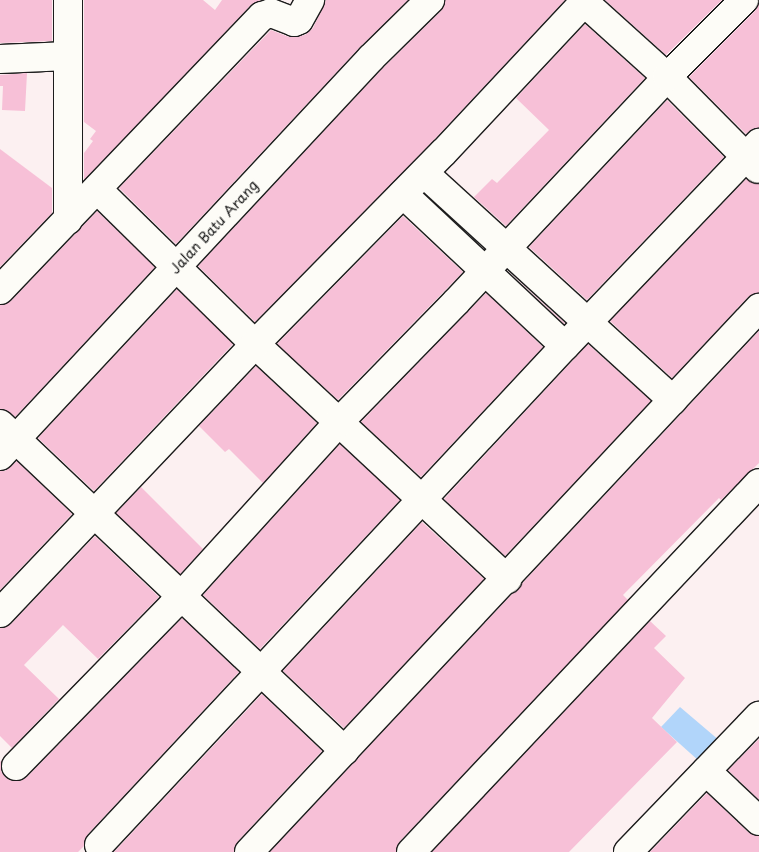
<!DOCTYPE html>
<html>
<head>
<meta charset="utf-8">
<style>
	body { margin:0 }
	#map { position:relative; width:759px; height:852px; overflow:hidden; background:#fcf0f1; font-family:"Playpen Sans",sans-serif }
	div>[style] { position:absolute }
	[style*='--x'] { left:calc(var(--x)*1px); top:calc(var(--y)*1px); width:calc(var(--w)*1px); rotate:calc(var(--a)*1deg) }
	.water>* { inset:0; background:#b1d5fa }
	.building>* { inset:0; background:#f7c0d7 }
	.roads { filter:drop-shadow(1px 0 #1c1c1c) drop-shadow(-1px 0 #1c1c1c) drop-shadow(0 1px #1c1c1c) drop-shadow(0 -1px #1c1c1c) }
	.minor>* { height:28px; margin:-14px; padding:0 14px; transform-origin:14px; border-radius:14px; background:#fdfcf7 }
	span { translate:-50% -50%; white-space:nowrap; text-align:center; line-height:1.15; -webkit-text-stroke:4.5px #fdfcf7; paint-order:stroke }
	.street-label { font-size:14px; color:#1c1c1c }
</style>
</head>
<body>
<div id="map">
	<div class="water">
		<i style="clip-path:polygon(680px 707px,720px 741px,699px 761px,661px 727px)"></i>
	</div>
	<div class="building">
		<i style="clip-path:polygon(0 0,52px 0,52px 41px,0 43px)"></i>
		<i style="clip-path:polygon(84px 0,203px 0,215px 10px,222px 0,261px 0,251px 5px,84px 180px,84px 153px,93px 141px,90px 139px,96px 131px,84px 122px)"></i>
		<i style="clip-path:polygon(326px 0,408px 0,360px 47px,176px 244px,119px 188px,271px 30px,289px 37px,305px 35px,313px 28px)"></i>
		<i style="clip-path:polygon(445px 0,565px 0,432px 142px,255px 322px,198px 266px,382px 69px,441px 11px)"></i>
		<i style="clip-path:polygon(605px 0,722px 0,666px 55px)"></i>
		<i style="clip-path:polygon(759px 4px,759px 128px,754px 128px,746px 134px,689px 77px,755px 11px)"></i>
		<i style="clip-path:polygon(585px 24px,645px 78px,506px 226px,474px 197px,492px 179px,497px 183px,549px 130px,516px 98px)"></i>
		<i style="clip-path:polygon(27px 73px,25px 111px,2px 110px,3px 86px,0 86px,0 75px)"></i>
		<i style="clip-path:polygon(667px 100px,724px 157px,587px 300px,529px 247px)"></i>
		<i style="clip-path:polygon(0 149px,52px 188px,52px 213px,0 267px)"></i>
		<i style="clip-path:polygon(746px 179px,759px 184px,759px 293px,748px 297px,672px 378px,610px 321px)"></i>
		<i style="clip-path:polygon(97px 211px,155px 267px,15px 417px,4px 409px,0 409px,0 305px,11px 301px)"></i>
		<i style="clip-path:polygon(403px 216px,463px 272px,338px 400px,277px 344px)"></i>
		<i style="clip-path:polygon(507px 270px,565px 323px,564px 324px)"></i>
		<i style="clip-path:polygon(177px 289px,233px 344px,94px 491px,38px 438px)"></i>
		<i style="clip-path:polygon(486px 293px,543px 347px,421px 477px,361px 422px)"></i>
		<i style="clip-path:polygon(759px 331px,759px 463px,721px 500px,719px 498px,623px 595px,628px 600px,400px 841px,396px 852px,270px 852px)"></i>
		<i style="clip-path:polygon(588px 344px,651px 401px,505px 556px,444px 499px)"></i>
		<i style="clip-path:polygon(256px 366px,317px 423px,263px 483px,229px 449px,225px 452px,199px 426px)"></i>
		<i style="clip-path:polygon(340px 444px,400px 500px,260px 649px,203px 595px)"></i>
		<i style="clip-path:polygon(17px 461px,72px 514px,0 590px,0 471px,5px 471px)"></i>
		<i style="clip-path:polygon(141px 487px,203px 549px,180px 574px,116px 513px)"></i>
		<i style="clip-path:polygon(422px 522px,484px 579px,344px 728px,283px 671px)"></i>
		<i style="clip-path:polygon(95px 536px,159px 597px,98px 659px,63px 625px,24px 665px,59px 699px,12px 748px,0 736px,0 628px,11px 624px)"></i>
		<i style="clip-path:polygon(182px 618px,239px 672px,88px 834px,84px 846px,78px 852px,0 852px,0 762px,3px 759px,1px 771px,5px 777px,12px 781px,20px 781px,27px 777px)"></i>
		<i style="clip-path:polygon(650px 621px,666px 636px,654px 648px,685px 678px,652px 718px,677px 742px,569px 852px,432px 852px)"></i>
		<i style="clip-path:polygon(262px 694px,322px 751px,238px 841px,234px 852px,114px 852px)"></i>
		<i style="clip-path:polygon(759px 739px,759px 800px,728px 770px)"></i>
		<i style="clip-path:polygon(707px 793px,748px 832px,759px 836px,759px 852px,650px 852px)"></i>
	</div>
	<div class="roads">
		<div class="minor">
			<i style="--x:584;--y:2;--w:112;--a:42.1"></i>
			<i style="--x:667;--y:77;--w:129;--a:45.3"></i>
			<i style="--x:0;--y:59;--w:68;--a:-2.5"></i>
			<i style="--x:68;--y:56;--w:56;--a:-90"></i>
			<i style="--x:424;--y:173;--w:337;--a:42.4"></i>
			<i style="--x:97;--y:189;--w:221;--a:44.5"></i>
			<i style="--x:255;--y:344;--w:345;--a:43"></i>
			<i style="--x:403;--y:194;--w:222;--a:43.2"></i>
			<i style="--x:68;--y:220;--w:164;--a:-90"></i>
			<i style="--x:0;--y:290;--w:379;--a:-46.3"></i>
			<i style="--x:262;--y:16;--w:9;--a:-18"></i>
			<i style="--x:271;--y:13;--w:25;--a:21"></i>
			<i style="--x:294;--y:22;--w:5;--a:-22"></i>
			<i style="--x:299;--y:20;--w:23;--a:-61"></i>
			<i style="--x:0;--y:424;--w:475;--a:43.5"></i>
			<i style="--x:0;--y:456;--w:544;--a:-47.01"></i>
			<i style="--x:371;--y:58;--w:83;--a:-44.5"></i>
			<i style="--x:0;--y:613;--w:371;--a:-46.5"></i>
			<i style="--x:255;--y:344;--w:268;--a:-45.5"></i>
			<i style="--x:443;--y:153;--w:209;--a:-46.9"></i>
			<i style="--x:16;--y:766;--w:225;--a:-45.7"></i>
			<i style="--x:173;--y:605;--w:246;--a:-47.8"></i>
			<i style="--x:338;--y:423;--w:169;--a:-45.7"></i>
			<i style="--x:456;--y:302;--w:308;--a:-46.8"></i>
			<i style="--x:667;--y:77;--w:109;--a:-45"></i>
			<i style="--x:706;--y:771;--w:73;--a:43.3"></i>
			<i style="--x:99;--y:845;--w:683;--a:-46.96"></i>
			<i style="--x:565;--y:346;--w:281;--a:-46.3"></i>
			<i style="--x:249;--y:852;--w:746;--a:-46.85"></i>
			<i style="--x:411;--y:852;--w:507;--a:-46.68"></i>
			<i style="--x:628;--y:852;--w:189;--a:-46.1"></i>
		</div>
	</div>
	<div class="street-label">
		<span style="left:214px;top:227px;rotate:-47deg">Jalan Batu Arang</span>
	</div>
</div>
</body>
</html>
